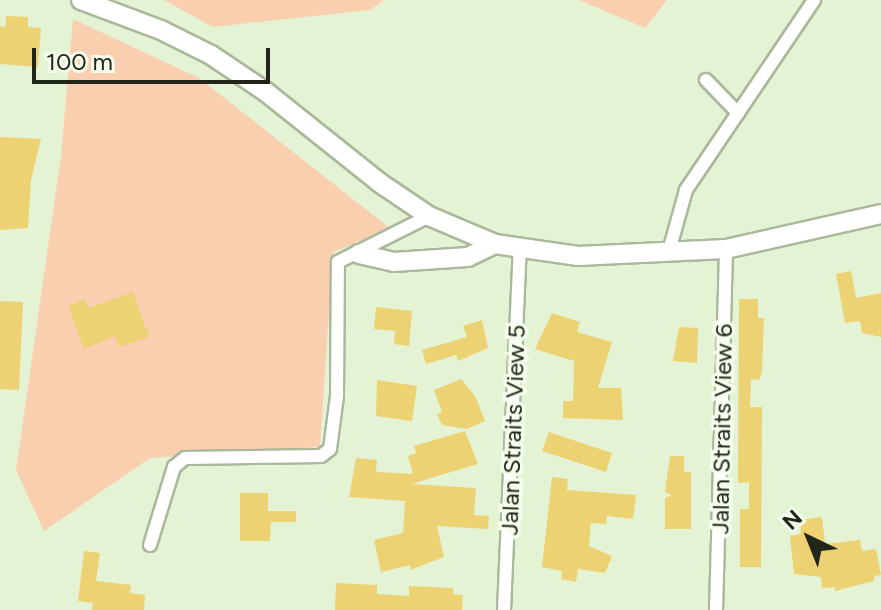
<!DOCTYPE html>
<html>
<head>
<meta charset="utf-8">
<style>
	body { margin:0 }
	#map { position:relative; width:881px; height:610px; overflow:hidden; background:#e5f3d5; font-family:Figtree,sans-serif }
	div>[style] { position:absolute }
	[style*='--x'] { left:calc(var(--x)*1px); top:calc(var(--y)*1px); width:calc(var(--w)*1px); rotate:calc(var(--a)*1deg) }
	.green>* { inset:0; background:#f9cfb0 }
	.building>* { inset:0; background:#edd274 }
	.roads { filter:drop-shadow(2px 0 #aab89b) drop-shadow(-2px 0 #aab89b) drop-shadow(0 2px #aab89b) drop-shadow(0 -2px #aab89b) }
	.street>* { height:12px; margin:-6px; padding:0 6px; transform-origin:6px; border-radius:6px; background:#fff }
	.secondary>* { height:18px; margin:-9px; padding:0 9px; transform-origin:9px; border-radius:9px; background:#fff }
	span { translate:-50% -50%; white-space:nowrap; text-align:center; line-height:1.15; -webkit-text-stroke:7px #f5feec; paint-order:stroke }
	.street-label { font-size:24px; color:#21261b }
	.north { position:absolute; left:769px; top:498px; width:80px; height:80px; -webkit-text-stroke:6px #f5feec; paint-order:stroke; rotate:317deg; font-size:22px; font-weight:700; line-height:32px; text-align:center; color:#21261b }
	.north::after { content:''; display:block; margin:auto; width:28px; height:36px; background:#21261b; clip-path:polygon(50% 0,100% 100%,50% 72%,0 100%) }
	.scale { position:absolute; left:32px; top:48px; width:238px; height:36px; box-sizing:border-box; border:4px solid #21261b; border-top:0; padding-left:10px; font-size:24px; line-height:28px; white-space:nowrap; color:#21261b; -webkit-text-stroke:6px #f5feec; paint-order:stroke }
</style>
</head>
<body>
<div id="map">
	<div class="green">
		<i style="clip-path:polygon(164px 0,384px 0,370px 10px,213px 27px)"></i>
		<i style="clip-path:polygon(579px 0,667px 0,645px 28px)"></i>
		<i style="clip-path:polygon(73px 19px,199px 78px,391px 229px,333px 252px,320px 447px,150px 458px,44px 531px,16px 470px,61px 156px)"></i>
	</div>
	<div class="building">
		<i style="clip-path:polygon(6px 16px,28px 17px,28px 27px,41px 28px,38px 67px,0 64px,0 26px,6px 27px)"></i>
		<i style="clip-path:polygon(0 137px,41px 139px,31px 180px,28px 228px,0 230px)"></i>
		<i style="clip-path:polygon(851px 271px,856px 298px,881px 293px,881px 337px,862px 333px,860px 321px,845px 323px,836px 274px)"></i>
		<i style="clip-path:polygon(133px 292px,149px 337px,119px 347px,115px 336px,84px 349px,68px 306px,85px 299px,88px 308px)"></i>
		<i style="clip-path:polygon(739px 299px,758px 299px,758px 318px,764px 318px,762px 372px,759px 380px,751px 379px,750px 407px,762px 407px,761px 567px,740px 567px,740px 509px,749px 509px,749px 482px,738px 483px)"></i>
		<i style="clip-path:polygon(0 301px,23px 302px,19px 390px,0 389px)"></i>
		<i style="clip-path:polygon(376px 307px,412px 311px,409px 346px,394px 344px,395px 331px,374px 329px)"></i>
		<i style="clip-path:polygon(552px 313px,580px 322px,577px 332px,612px 342px,598px 388px,621px 388px,623px 420px,563px 418px,563px 401px,573px 401px,574px 361px,535px 349px)"></i>
		<i style="clip-path:polygon(482px 320px,488px 348px,458px 361px,456px 355px,426px 364px,422px 350px,467px 337px,463px 326px)"></i>
		<i style="clip-path:polygon(679px 327px,698px 328px,697px 363px,673px 361px)"></i>
		<i style="clip-path:polygon(461px 379px,475px 396px,485px 421px,467px 429px,442px 425px,437px 414px,442px 412px,434px 390px)"></i>
		<i style="clip-path:polygon(377px 380px,417px 386px,412px 421px,376px 416px)"></i>
		<i style="clip-path:polygon(465px 431px,478px 464px,411px 484px,476px 488px,474px 515px,489px 516px,488px 529px,437px 526px,444px 557px,410px 570px,410px 565px,381px 572px,374px 540px,403px 533px,405px 501px,349px 497px,356px 458px,377px 460px,376px 472px,413px 474px,408px 456px,416px 453px,414px 446px)"></i>
		<i style="clip-path:polygon(549px 432px,612px 453px,606px 472px,542px 451px)"></i>
		<i style="clip-path:polygon(670px 456px,684px 456px,684px 472px,691px 472px,691px 529px,665px 529px,665px 498px,672px 495px,665px 492px)"></i>
		<i style="clip-path:polygon(552px 477px,568px 479px,567px 490px,636px 495px,633px 519px,607px 516px,606px 524px,591px 523px,589px 546px,612px 556px,605px 573px,578px 569px,576px 582px,561px 579px,562px 571px,542px 567px)"></i>
		<i style="clip-path:polygon(240px 493px,268px 493px,268px 511px,296px 511px,296px 522px,271px 522px,270px 541px,240px 541px)"></i>
		<i style="clip-path:polygon(822px 517px,825px 544px,860px 540px,862px 551px,876px 549px,881px 575px,874px 576px,874px 581px,835px 591px,835px 587px,822px 588px,821px 577px,794px 574px,790px 536px,801px 534px,800px 520px)"></i>
		<i style="clip-path:polygon(84px 551px,100px 553px,96px 581px,131px 585px,130px 593px,145px 595px,144px 610px,92px 610px,93px 603px,78px 601px)"></i>
		<i style="clip-path:polygon(336px 583px,377px 585px,377px 594px,409px 596px,409px 586px,453px 588px,453px 594px,463px 595px,462px 610px,335px 610px)"></i>
	</div>
	<div class="roads">
		<div class="street">
			<i style="--x:706;--y:80;--w:46;--a:45.9"></i>
			<i style="--x:669;--y:251;--w:63;--a:-74.4"></i>
			<i style="--x:686;--y:190;--w:229;--a:-56"></i>
			<i style="--x:150;--y:545;--w:82;--a:-72.9"></i>
			<i style="--x:174;--y:467;--w:14;--a:-39"></i>
			<i style="--x:185;--y:458;--w:136;--a:-0.8"></i>
			<i style="--x:321;--y:456;--w:11;--a:-38"></i>
			<i style="--x:330;--y:449;--w:53;--a:-82.5"></i>
			<i style="--x:337;--y:396;--w:134;--a:-89.6"></i>
			<i style="--x:338;--y:262;--w:102;--a:-26.8"></i>
			<i style="--x:504;--y:610;--w:361;--a:-87.5"></i>
			<i style="--x:716;--y:610;--w:361;--a:-88.4"></i>
		</div>
		<div class="secondary">
			<i style="--x:81;--y:0;--w:85;--a:20.6"></i>
			<i style="--x:161;--y:30;--w:56;--a:26.6"></i>
			<i style="--x:211;--y:55;--w:66;--a:33.9"></i>
			<i style="--x:266;--y:92;--w:146;--a:38.6"></i>
			<i style="--x:380;--y:183;--w:59;--a:34"></i>
			<i style="--x:429;--y:216;--w:72;--a:23"></i>
			<i style="--x:495;--y:244;--w:84;--a:8.2"></i>
			<i style="--x:578;--y:256;--w:148;--a:-2.7"></i>
			<i style="--x:726;--y:249;--w:159;--a:-12.7"></i>
			<i style="--x:359;--y:254;--w:36;--a:13"></i>
			<i style="--x:394;--y:262;--w:74;--a:-3.9"></i>
			<i style="--x:468;--y:257;--w:30;--a:-26"></i>
		</div>
	</div>
	<div class="street-label">
		<span style="left:722px;top:429px;rotate:-89deg">Jalan Straits View 6</span>
		<span style="left:513px;top:430px;rotate:-88deg">Jalan Straits View 5</span>
	</div>
	<div class="north">N</div>
	<div class="scale">100 m</div>
</div>
</body>
</html>
